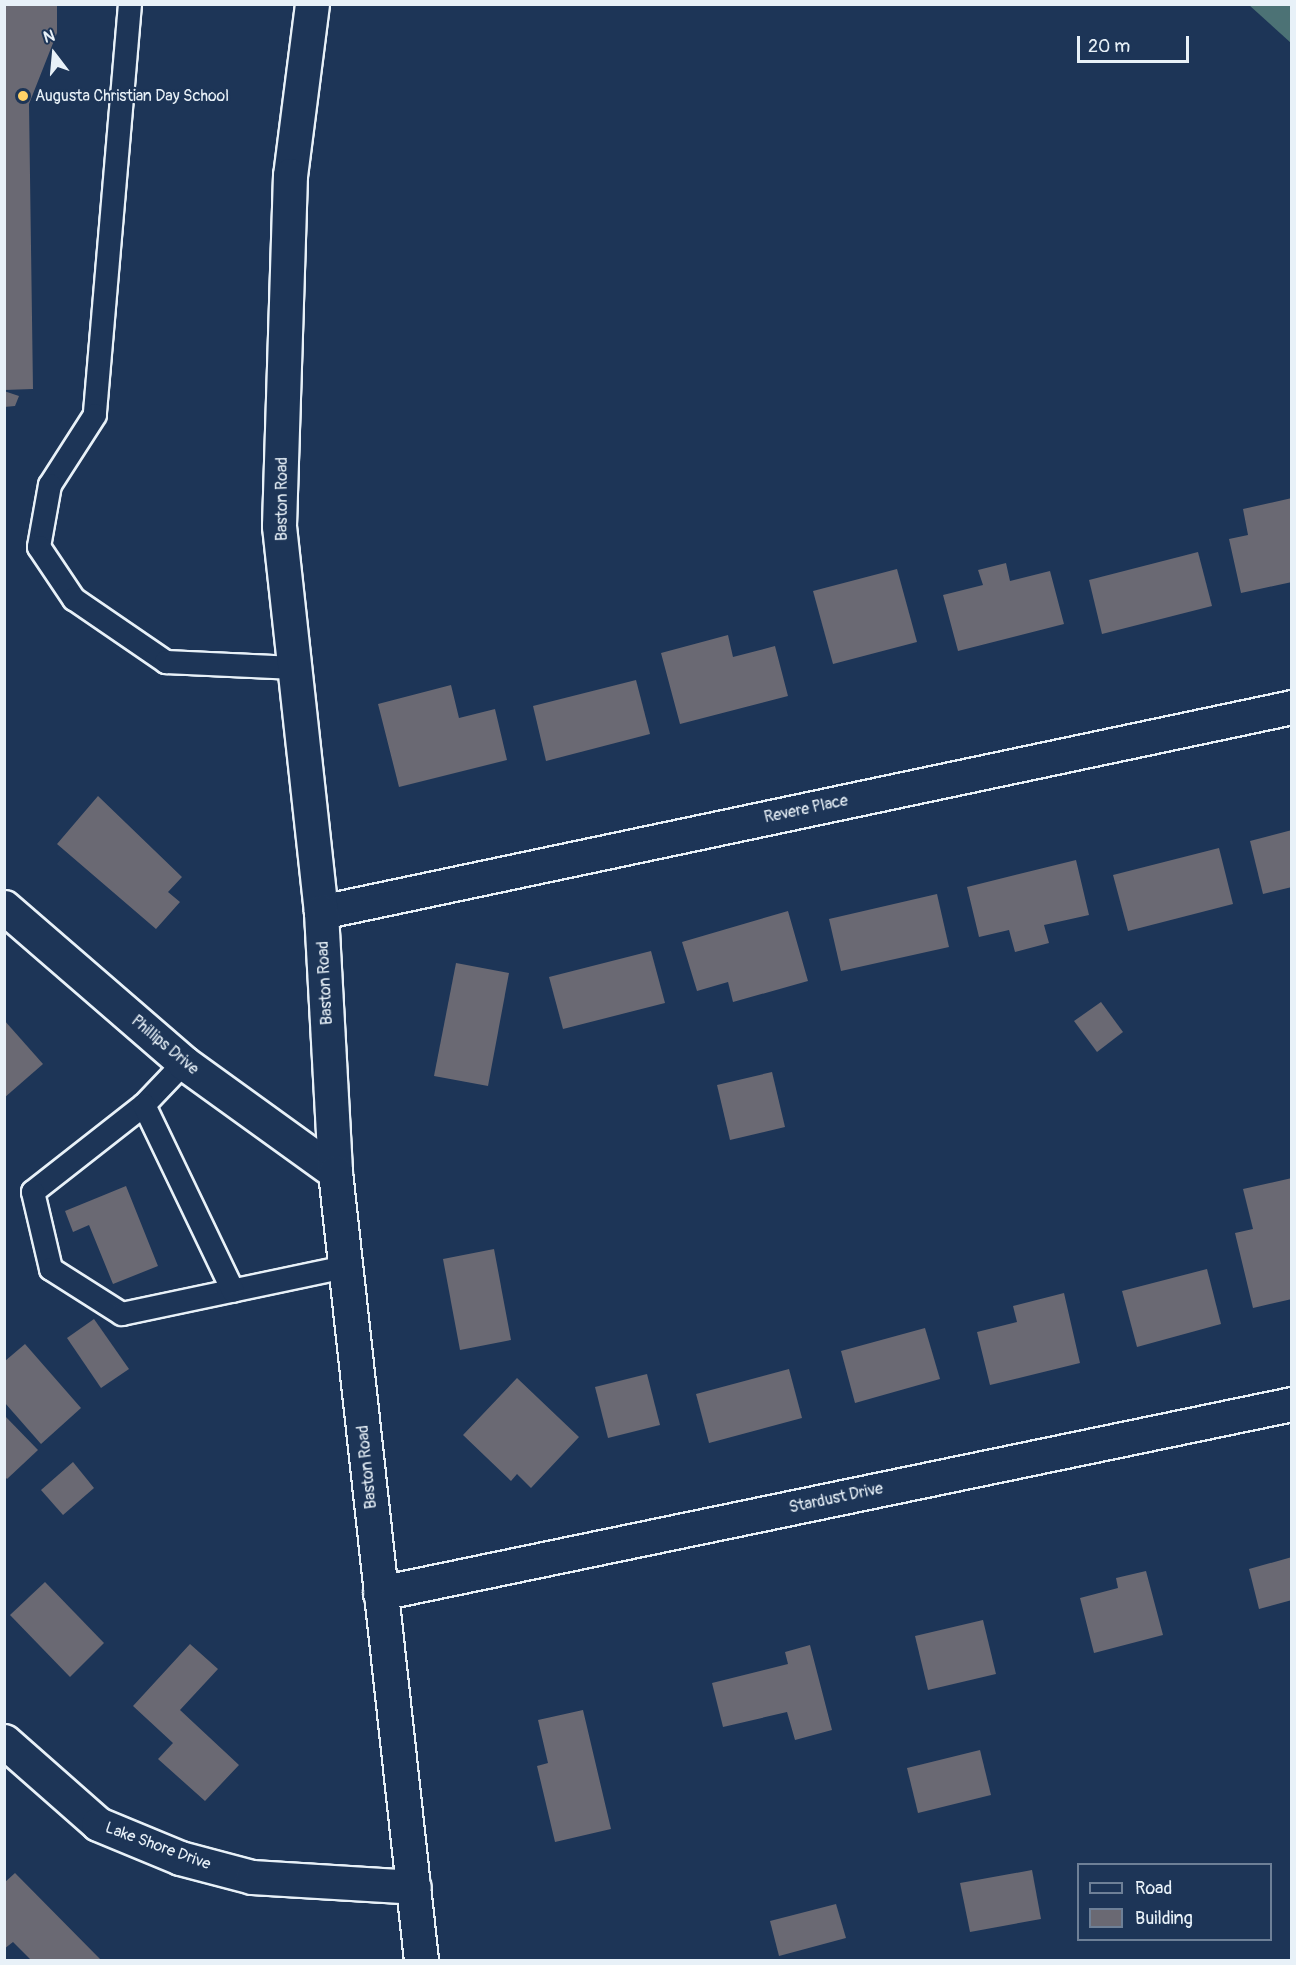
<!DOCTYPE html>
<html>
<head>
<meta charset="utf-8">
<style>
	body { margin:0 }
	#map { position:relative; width:1296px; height:1965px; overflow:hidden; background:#1d3557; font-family:Pangolin,sans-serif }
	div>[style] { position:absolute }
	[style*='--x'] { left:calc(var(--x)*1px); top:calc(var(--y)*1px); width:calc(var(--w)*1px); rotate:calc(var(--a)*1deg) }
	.green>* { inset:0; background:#4c7275 }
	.building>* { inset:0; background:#6a6973 }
	.roads { filter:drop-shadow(2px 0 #e8f1f8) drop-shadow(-2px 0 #e8f1f8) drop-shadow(0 2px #e8f1f8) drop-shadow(0 -2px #e8f1f8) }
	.lane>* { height:22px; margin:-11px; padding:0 11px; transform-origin:11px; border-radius:11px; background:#1d3557 }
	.street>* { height:33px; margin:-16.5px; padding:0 16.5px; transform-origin:16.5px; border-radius:16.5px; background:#1d3557 }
	.secondary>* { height:33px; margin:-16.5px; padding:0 16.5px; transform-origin:16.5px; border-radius:16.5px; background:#1d3557 }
	.dots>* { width:16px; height:16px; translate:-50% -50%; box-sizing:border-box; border:3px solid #1d3557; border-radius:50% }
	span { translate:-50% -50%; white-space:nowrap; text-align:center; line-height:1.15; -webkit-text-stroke:4.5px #1d3557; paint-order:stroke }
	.poi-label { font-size:16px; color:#e8f1f8 }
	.left { translate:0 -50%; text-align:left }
	.street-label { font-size:16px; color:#e8f1f8 }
	.frame { position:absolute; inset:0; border:6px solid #e8f1f8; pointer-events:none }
	.legend { position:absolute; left:1077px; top:1863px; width:195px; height:78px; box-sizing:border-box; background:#1d3557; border:2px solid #6e8097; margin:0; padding:8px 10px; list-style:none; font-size:18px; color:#e8f1f8 }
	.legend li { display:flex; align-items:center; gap:12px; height:30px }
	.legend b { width:30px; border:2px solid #6e8097 }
	.north { position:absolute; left:24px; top:24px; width:60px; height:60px; -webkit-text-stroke:4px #1d3557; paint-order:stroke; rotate:344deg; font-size:16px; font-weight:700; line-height:24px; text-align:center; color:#e8f1f8 }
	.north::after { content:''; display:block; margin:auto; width:21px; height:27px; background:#e8f1f8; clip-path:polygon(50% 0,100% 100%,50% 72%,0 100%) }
	.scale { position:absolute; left:1077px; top:36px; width:112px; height:27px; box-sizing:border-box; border:3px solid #e8f1f8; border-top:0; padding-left:8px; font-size:18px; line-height:21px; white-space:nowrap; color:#e8f1f8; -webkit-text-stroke:4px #1d3557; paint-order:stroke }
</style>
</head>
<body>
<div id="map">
	<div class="green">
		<i style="clip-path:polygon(1249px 5px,1291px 5px,1291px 43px)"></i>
	</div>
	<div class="building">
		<i style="clip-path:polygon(4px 4px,57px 4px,57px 33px,29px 104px,33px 389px,4px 390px)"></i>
		<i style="clip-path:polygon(4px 391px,19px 396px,15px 406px,4px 407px)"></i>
		<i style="clip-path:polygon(1292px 498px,1292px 582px,1241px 593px,1229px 539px,1248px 535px,1243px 509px)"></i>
		<i style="clip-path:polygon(1198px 552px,1212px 606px,1102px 634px,1089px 580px)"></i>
		<i style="clip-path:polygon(1006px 563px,1010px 581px,1050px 571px,1064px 624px,958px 651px,943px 595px,983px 585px,978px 570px)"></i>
		<i style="clip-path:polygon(897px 569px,917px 642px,833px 664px,813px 591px)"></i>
		<i style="clip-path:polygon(728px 635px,733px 657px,775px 646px,788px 696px,680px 724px,661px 653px)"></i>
		<i style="clip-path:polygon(636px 680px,650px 734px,546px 761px,533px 706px)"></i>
		<i style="clip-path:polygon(451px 685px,459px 718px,495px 709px,507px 760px,399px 787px,378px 704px)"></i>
		<i style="clip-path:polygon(98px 796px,182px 877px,168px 892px,180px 902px,156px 929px,57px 844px)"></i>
		<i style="clip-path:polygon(1292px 830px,1292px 887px,1263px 894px,1250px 841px)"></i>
		<i style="clip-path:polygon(1219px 848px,1233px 904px,1128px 931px,1113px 875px)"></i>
		<i style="clip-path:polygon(1076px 860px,1089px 915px,1044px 925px,1049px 943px,1015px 952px,1009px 930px,979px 937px,967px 887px)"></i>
		<i style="clip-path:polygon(937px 894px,949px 947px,841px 971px,829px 919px)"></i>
		<i style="clip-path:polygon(788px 911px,808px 981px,733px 1002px,728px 982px,697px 991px,682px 942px)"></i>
		<i style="clip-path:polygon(651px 951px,665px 1003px,563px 1029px,549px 977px)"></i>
		<i style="clip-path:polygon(456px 963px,509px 973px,488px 1086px,434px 1076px)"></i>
		<i style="clip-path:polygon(1101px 1002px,1123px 1032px,1097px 1052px,1074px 1021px)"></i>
		<i style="clip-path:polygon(4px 1020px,43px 1064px,4px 1098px)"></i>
		<i style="clip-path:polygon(772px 1072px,785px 1127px,730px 1140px,717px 1085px)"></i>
		<i style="clip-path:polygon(1292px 1178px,1292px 1299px,1253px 1308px,1235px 1233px,1253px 1229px,1243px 1189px)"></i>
		<i style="clip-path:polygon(126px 1186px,158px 1266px,113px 1284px,89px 1225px,73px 1232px,65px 1211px)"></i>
		<i style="clip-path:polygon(494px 1249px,511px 1340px,460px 1350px,443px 1259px)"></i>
		<i style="clip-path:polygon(1207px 1269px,1221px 1324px,1137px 1347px,1122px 1291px)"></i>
		<i style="clip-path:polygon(1064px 1293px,1080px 1363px,990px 1385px,977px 1332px,1017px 1322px,1013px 1306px)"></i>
		<i style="clip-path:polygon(94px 1319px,129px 1369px,101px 1388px,67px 1338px)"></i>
		<i style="clip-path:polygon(925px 1328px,940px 1379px,855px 1403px,841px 1351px)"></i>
		<i style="clip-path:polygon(25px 1344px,81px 1408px,41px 1444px,5px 1403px,5px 1361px)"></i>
		<i style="clip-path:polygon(789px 1369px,802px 1418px,709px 1443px,696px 1394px)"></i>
		<i style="clip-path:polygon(647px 1374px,660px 1425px,608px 1438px,595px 1387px)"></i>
		<i style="clip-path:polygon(517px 1378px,579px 1437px,531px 1488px,517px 1474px,511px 1481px,463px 1435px)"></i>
		<i style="clip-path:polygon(4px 1415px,38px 1450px,7px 1479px,4px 1476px)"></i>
		<i style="clip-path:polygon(73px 1462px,94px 1488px,63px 1515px,41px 1490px)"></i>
		<i style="clip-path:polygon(1292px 1557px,1292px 1600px,1259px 1609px,1249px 1569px)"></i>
		<i style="clip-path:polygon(1146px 1571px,1163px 1635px,1094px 1653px,1080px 1598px,1118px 1588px,1116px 1578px)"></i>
		<i style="clip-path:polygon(45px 1582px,104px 1643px,70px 1677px,10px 1615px)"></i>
		<i style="clip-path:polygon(983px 1620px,996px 1674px,928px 1690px,915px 1636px)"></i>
		<i style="clip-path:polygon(190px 1644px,218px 1669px,180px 1710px,239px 1765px,205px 1801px,158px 1759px,173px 1743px,133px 1706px)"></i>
		<i style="clip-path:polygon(810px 1645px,832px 1730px,795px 1740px,787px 1712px,723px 1727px,712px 1683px,788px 1664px,785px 1652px)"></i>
		<i style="clip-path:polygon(583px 1710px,611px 1829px,555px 1842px,537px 1766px,548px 1763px,538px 1720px)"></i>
		<i style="clip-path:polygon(980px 1750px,991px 1795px,918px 1813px,907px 1768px)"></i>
		<i style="clip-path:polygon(1032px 1870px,1041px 1919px,970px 1932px,960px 1883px)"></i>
		<i style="clip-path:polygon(15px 1873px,101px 1960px,31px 1960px,13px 1942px,4px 1949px,4px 1883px)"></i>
		<i style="clip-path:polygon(836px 1904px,846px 1938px,779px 1956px,770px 1921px)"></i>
	</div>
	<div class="roads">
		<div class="lane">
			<i style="--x:130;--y:4;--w:412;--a:94.9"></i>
			<i style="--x:95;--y:415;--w:83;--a:122.7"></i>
			<i style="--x:50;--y:485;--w:63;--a:100.1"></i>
			<i style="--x:39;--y:547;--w:63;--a:56.1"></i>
			<i style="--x:74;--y:599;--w:112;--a:34.4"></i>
			<i style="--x:166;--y:662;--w:129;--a:2.7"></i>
			<i style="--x:184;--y:1063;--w:58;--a:133.6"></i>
			<i style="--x:144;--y:1105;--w:141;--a:141.9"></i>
			<i style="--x:33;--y:1192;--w:79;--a:76.8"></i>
			<i style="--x:51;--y:1269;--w:84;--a:32.4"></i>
			<i style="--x:122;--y:1314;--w:228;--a:-11.9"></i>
			<i style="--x:144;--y:1105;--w:206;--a:64.4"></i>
		</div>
		<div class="street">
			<i style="--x:4;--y:907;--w:238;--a:40.9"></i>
			<i style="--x:184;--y:1063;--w:186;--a:35.8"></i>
			<i style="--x:321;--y:912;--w:992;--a:-11.92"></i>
			<i style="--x:380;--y:1593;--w:931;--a:-11.71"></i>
			<i style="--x:4;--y:1741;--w:125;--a:41.4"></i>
			<i style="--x:98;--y:1824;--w:89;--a:22.5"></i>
			<i style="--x:180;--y:1858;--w:74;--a:14.8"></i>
			<i style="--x:252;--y:1877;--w:162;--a:3.5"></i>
		</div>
		<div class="secondary">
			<i style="--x:312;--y:4;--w:172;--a:97.3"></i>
			<i style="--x:290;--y:175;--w:351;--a:91.8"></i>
			<i style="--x:279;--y:526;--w:388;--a:83.8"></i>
			<i style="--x:321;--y:912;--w:260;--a:86.9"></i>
			<i style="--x:335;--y:1172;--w:793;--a:83.77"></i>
		</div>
	</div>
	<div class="dots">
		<i style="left:23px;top:96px;background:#ffd166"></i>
	</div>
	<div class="poi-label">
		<span class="left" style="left:35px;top:96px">Augusta Christian Day School</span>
	</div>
	<div class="street-label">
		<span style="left:282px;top:499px;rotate:-90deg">Baston Road</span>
		<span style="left:806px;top:809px;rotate:-12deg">Revere Place</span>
		<span style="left:325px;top:983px;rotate:-93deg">Baston Road</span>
		<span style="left:165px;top:1045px;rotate:40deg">Phillips Drive</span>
		<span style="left:367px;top:1467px;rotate:-96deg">Baston Road</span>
		<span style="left:836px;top:1498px;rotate:-12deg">Stardust Drive</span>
		<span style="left:158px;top:1846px;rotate:20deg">Lake Shore Drive</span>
	</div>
	<div class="frame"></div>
	<ul class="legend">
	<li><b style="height:8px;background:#1d3557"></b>Road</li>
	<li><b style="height:16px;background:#6a6973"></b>Building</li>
	</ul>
	<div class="north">N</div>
	<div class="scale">20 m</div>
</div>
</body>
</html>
